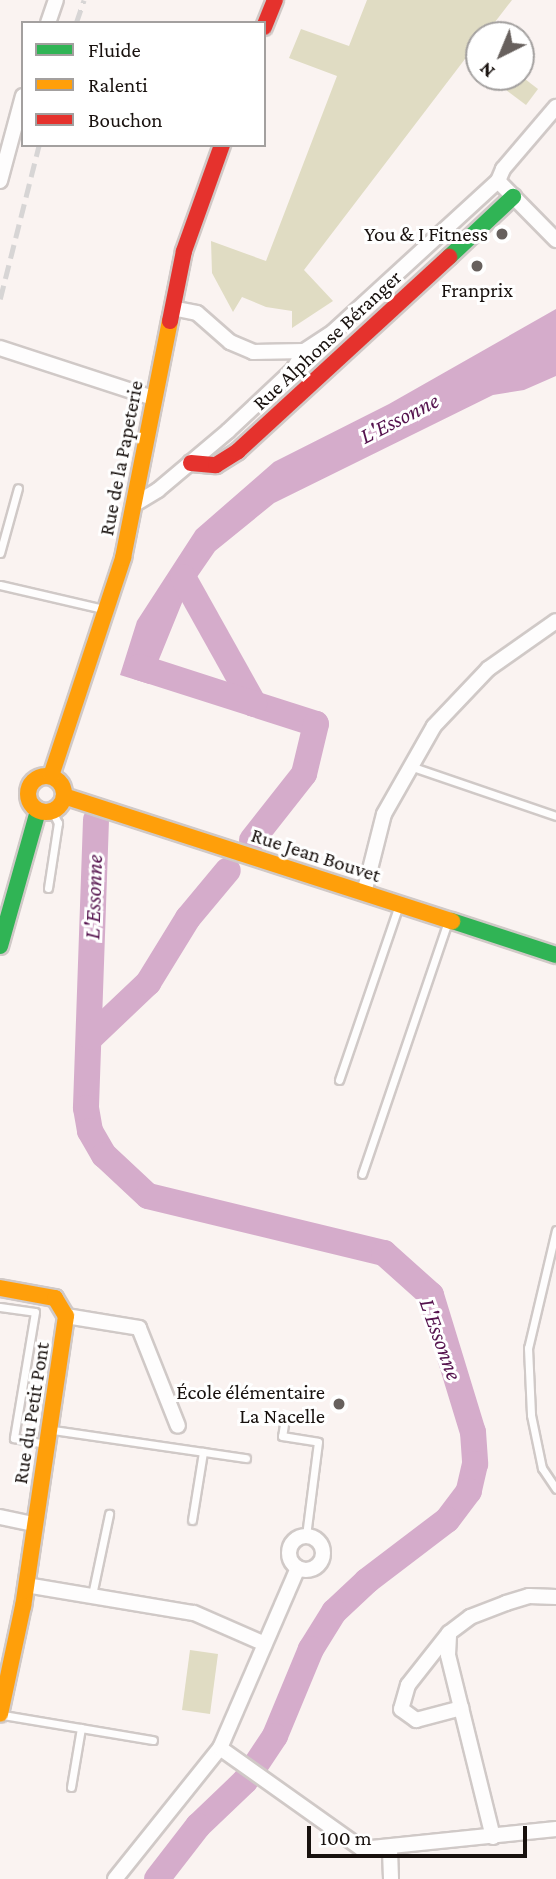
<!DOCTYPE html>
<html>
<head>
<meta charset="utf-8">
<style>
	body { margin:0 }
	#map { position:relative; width:556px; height:1879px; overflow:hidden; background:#faf3f1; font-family:"Crimson Pro",serif }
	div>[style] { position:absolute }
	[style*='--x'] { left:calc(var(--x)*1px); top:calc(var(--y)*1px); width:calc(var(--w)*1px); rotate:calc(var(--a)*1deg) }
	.green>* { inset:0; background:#e0dcc3 }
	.water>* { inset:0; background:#d5accb }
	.river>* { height:26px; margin:-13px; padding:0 13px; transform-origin:13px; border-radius:13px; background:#d5accb }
	.roads { filter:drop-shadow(2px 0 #d0c9c7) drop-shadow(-2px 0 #d0c9c7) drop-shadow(0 2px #d0c9c7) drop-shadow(0 -2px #d0c9c7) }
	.lane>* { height:7px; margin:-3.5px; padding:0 3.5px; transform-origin:3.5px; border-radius:3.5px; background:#fefdfd }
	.street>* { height:14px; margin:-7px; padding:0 7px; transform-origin:7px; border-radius:7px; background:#fefdfd }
	.street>.ring { margin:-7px; padding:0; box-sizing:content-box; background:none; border:14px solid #fefdfd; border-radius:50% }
	.fast>* { height:16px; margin:-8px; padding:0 8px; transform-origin:8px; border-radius:8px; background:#30b455 }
	.slow>* { height:16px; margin:-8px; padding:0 8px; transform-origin:8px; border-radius:8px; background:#ff9f0a }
	.slow>.ring { margin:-8px; padding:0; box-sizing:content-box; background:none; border:16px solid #ff9f0a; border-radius:50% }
	.jam>* { height:16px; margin:-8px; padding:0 8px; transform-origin:8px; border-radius:8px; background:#e5322d }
	.rail>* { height:4.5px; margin-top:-2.25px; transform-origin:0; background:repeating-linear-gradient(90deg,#d7d5d5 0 14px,transparent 0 21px) }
	.dots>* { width:19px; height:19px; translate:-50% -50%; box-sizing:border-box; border:4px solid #fff; border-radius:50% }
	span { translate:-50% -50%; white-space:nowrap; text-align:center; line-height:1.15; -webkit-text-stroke:6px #fff; paint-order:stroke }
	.poi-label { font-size:21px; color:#18110e }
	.right { translate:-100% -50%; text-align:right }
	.street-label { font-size:21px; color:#18110e }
	.water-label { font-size:23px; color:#55134e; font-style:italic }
	.legend { position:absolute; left:21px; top:21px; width:245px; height:126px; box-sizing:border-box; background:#fff; border:2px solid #a3a09f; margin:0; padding:9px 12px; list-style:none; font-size:21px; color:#18110e }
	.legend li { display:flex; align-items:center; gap:14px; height:35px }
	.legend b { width:35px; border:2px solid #a3a09f }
	.north { position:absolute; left:465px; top:21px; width:70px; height:70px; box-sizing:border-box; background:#fff; border:2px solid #a3a09f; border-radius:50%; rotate:223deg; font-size:19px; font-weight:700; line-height:28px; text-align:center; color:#18110e }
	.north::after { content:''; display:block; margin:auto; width:24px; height:32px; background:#67605d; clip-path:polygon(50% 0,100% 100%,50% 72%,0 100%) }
	.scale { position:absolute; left:307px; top:1826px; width:220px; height:32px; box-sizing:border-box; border:4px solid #18110e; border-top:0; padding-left:9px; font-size:21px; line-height:24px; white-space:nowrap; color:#18110e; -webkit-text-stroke:5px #fff; paint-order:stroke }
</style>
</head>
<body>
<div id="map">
	<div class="green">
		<i style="clip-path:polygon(367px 0,512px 0,485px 35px,479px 35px,479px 69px,465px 59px,304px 270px,333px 301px,292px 328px,292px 311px,266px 307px,242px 297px,233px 312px,212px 273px,211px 241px,266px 261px,337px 76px,289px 58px,301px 29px,349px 46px)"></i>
		<i style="clip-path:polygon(521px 76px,538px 89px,526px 105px,489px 77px)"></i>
		<i style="clip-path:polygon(190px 1650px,218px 1654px,210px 1714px,182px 1710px)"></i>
	</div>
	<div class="water">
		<i style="clip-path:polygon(556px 309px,556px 376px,524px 390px,493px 395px,274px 503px,215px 551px,186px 593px,149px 684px,120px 675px,137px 621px,196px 530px,274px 462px,389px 404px)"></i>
	</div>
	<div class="river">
		<i style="--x:183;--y:577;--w:145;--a:60.8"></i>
		<i style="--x:254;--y:704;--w:65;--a:17.9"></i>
		<i style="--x:316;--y:724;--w:51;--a:103.5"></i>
		<i style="--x:304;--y:774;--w:84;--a:128.2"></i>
		<i style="--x:139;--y:667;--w:121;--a:17.8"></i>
		<i style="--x:96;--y:820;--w:288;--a:92"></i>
		<i style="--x:86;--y:1108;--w:23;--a:80"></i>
		<i style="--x:90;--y:1131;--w:28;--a:60"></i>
		<i style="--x:104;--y:1155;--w:60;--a:43"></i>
		<i style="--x:148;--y:1196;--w:243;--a:13.6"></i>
		<i style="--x:384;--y:1253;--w:63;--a:41.8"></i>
		<i style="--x:431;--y:1295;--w:143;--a:73"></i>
		<i style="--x:473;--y:1432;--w:32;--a:86"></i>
		<i style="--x:475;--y:1464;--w:28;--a:103"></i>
		<i style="--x:469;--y:1491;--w:36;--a:127"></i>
		<i style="--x:447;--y:1520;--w:101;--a:142.7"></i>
		<i style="--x:367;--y:1581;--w:45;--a:136.8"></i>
		<i style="--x:334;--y:1612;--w:44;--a:121.9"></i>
		<i style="--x:311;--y:1649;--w:94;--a:112.5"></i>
		<i style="--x:275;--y:1736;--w:54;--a:123.7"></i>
		<i style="--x:245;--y:1781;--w:65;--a:136.2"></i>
		<i style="--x:198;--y:1826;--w:67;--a:127.7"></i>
		<i style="--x:91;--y:1037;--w:79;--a:-43.5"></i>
		<i style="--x:148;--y:983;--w:76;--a:-58.4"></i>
		<i style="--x:188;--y:918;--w:62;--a:-50.2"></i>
	</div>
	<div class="roads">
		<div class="lane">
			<i style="--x:0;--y:553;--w:67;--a:-74.5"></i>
			<i style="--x:0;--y:585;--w:106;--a:13.1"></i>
			<i style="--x:410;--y:766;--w:154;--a:18.9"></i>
			<i style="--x:48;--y:888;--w:66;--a:-81.3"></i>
			<i style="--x:58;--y:823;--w:13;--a:-117"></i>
			<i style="--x:339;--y:1080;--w:182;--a:-71.1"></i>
			<i style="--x:362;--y:1174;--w:267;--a:-71.2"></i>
			<i style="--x:556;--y:1230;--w:121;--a:103.3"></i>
			<i style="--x:528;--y:1348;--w:67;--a:87.4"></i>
			<i style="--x:531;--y:1415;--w:54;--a:78.3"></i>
			<i style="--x:542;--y:1468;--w:25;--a:56"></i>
			<i style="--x:0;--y:1307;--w:35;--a:8"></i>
			<i style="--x:35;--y:1312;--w:128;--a:99.5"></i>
			<i style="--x:14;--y:1438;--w:33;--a:11"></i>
			<i style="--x:285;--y:1418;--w:18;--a:99"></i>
			<i style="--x:282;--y:1436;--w:36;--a:9"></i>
			<i style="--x:318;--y:1442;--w:95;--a:97.3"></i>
			<i style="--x:53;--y:1430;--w:195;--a:8.3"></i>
			<i style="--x:192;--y:1520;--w:69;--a:-80.8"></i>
			<i style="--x:92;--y:1595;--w:83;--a:-78.1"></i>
			<i style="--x:3;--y:1715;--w:152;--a:9.5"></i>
			<i style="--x:71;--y:1787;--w:60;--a:-80.4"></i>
		</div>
		<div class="street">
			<i style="--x:48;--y:23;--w:24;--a:-71"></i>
			<i style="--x:0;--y:181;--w:88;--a:-74.9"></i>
			<i style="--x:498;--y:181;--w:13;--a:-67"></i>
			<i style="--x:503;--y:169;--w:82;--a:-49.5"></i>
			<i style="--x:498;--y:181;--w:83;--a:45.5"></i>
			<i style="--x:172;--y:308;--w:25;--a:11"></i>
			<i style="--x:197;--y:313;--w:44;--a:41.3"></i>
			<i style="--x:230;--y:342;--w:25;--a:23"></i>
			<i style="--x:253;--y:352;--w:51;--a:-1.1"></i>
			<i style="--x:304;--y:351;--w:35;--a:-33"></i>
			<i style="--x:333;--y:332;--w:224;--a:-42.5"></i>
			<i style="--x:0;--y:348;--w:161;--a:18.1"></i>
			<i style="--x:135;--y:504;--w:27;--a:-31"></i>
			<i style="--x:158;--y:490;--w:92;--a:-40.1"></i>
			<i style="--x:228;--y:431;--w:89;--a:-43.2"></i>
			<i style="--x:293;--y:370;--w:22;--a:-60"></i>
			<i style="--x:364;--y:893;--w:81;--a:-75.8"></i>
			<i style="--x:384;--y:814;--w:101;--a:-60.4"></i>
			<i style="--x:434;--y:726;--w:79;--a:-46.5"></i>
			<i style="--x:488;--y:669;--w:83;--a:-35.2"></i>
			<i style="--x:66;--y:1316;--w:74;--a:9.3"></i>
			<i style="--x:139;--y:1328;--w:105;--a:68.3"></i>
			<i style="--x:0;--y:1517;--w:35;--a:12"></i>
			<i class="ring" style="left:289px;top:1536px;width:20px;height:20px"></i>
			<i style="--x:26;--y:1585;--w:170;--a:9.5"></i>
			<i style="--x:194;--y:1613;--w:77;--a:23.6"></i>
			<i style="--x:449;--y:1633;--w:66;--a:128.3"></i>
			<i style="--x:408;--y:1685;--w:25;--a:106"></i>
			<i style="--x:401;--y:1709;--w:19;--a:36"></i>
			<i style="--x:416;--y:1720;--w:47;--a:-14.9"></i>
			<i style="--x:220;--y:1748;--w:174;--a:35.4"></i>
			<i style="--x:362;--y:1849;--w:195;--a:-5.9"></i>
			<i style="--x:493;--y:1837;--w:187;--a:-103.9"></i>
			<i style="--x:448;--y:1655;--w:22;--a:-87"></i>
			<i style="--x:449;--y:1633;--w:26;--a:-37"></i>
			<i style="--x:470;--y:1617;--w:39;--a:-21"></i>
			<i style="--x:506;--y:1603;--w:24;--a:-17"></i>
			<i style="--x:529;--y:1596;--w:27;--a:2"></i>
			<i style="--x:390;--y:1850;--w:29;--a:88"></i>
			<i style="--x:115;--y:1879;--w:168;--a:-51.3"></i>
			<i style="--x:220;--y:1748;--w:196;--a:-66.6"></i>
		</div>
		<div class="fast">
			<i style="--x:449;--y:257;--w:88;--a:-43.2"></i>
			<i style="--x:452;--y:921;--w:109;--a:18.1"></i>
			<i style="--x:0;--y:946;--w:140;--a:-74.3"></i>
		</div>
		<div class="slow">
			<i class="ring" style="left:28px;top:776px;width:20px;height:20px"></i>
			<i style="--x:51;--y:776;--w:230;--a:-71.7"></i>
			<i style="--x:123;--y:558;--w:242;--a:-78.8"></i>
			<i style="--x:64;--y:796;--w:408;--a:17.9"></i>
			<i style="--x:0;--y:1288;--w:56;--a:10.3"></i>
			<i style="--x:55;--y:1298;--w:21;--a:59"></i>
			<i style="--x:66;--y:1316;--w:293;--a:98.4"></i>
			<i style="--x:23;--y:1606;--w:110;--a:102"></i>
		</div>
		<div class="jam">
			<i style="--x:264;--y:27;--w:29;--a:-68"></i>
			<i style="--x:170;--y:321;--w:71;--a:-78.7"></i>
			<i style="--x:184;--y:251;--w:113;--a:-70.3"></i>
			<i style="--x:191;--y:463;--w:25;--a:5"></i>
			<i style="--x:216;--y:465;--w:26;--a:-32"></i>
			<i style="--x:238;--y:451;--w:287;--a:-42.6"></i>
		</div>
	</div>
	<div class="rail">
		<i style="--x:76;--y:23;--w:24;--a:-71"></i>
		<i style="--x:0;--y:299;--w:159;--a:-75.8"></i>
	</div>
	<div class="dots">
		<i style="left:502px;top:234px;background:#67605d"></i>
		<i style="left:477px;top:266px;background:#67605d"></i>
		<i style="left:339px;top:1404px;background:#67605d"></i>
	</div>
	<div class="poi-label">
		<span class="right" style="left:488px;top:234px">You &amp; I Fitness</span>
		<span style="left:477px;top:290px">Franprix</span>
		<span class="right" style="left:325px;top:1404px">École élémentaire<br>La Nacelle</span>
	</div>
	<div class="street-label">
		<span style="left:327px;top:340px;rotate:-43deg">Rue Alphonse Béranger</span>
		<span style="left:121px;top:458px;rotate:-79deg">Rue de la Papeterie</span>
		<span style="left:316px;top:855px;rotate:18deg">Rue Jean Bouvet</span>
		<span style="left:31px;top:1413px;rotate:-81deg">Rue du Petit Pont</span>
	</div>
	<div class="water-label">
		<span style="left:399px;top:418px;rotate:-27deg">L'Essonne</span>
		<span style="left:93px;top:897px;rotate:-88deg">L'Essonne</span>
		<span style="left:441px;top:1339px;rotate:70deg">L'Essonne</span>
	</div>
	<ul class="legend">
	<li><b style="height:9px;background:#30b455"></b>Fluide</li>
	<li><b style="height:9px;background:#ff9f0a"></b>Ralenti</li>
	<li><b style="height:9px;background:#e5322d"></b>Bouchon</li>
	</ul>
	<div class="north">N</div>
	<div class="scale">100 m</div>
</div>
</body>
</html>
